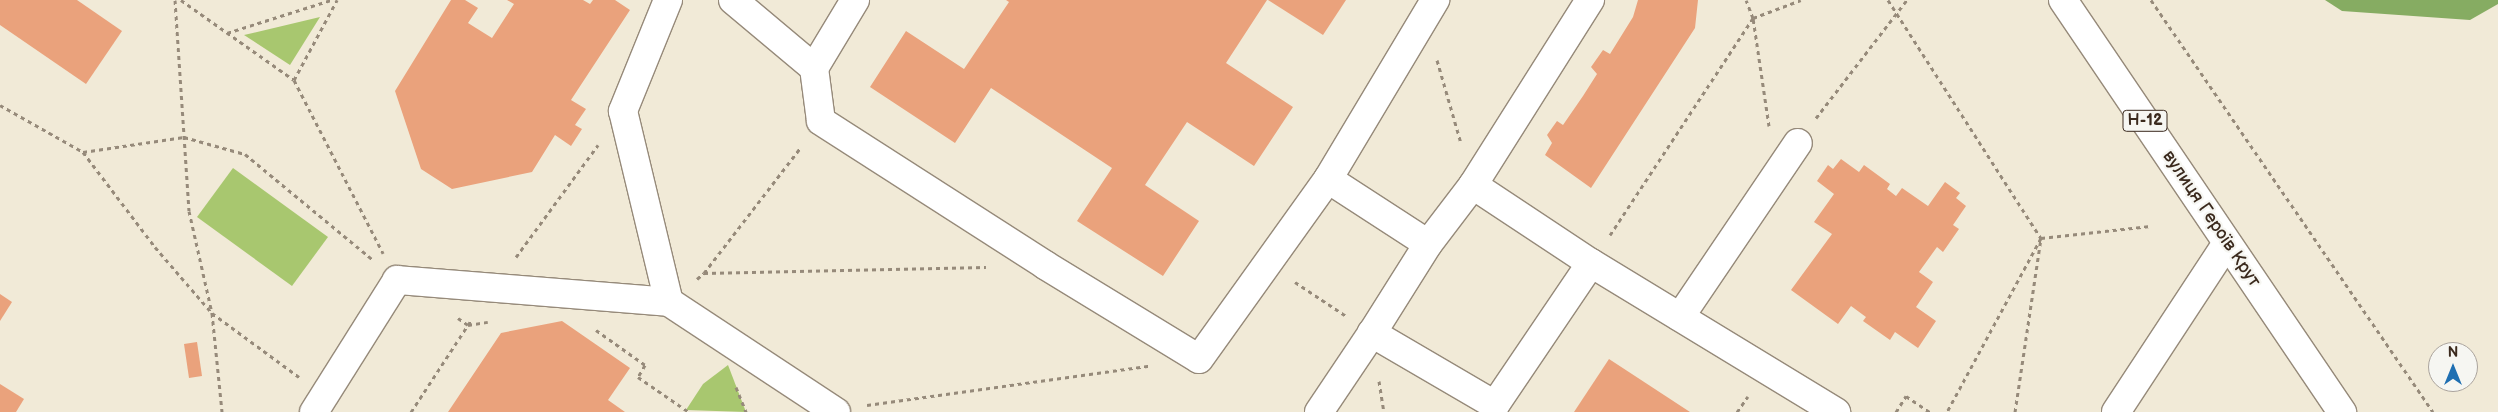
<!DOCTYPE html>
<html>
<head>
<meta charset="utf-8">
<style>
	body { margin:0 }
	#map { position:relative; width:2498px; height:412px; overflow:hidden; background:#f1ead7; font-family:"Balsamiq Sans",sans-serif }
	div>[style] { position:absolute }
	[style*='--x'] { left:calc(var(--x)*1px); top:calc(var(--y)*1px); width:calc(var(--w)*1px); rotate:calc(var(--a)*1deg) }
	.green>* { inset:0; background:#a8c76f }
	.forest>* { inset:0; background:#86ac62 }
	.building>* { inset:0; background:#eaa27c }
	.path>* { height:3px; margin-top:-1.5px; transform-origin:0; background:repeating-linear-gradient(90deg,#968a7a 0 4px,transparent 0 8px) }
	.roads { filter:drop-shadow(1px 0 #968a7a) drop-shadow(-1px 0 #968a7a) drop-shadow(0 1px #968a7a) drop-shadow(0 -1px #968a7a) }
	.minor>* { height:28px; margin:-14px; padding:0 14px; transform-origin:14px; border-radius:14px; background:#fff }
	.major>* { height:28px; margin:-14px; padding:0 14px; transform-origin:14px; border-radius:14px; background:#fff }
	span { translate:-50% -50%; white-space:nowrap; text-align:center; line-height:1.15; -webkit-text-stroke:4.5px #f6f6f2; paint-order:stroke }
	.shield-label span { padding:1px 4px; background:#f6f6f2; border:1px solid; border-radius:4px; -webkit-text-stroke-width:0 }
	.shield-label { font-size:16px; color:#3b2a1e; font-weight:700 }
	.street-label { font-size:18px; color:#3b2a1e }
	.north { position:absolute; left:2428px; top:342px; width:50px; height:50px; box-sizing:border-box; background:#f6f6f2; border:1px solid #aba49d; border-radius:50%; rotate:0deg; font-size:14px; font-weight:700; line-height:20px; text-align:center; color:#3b2a1e }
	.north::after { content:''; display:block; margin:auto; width:18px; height:22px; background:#1f6fb2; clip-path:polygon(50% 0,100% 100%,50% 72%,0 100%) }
</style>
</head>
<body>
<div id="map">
	<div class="green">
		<i style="clip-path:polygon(320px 17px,290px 65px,244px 35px)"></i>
		<i style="clip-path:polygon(233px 168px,328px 237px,292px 286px,197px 217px)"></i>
		<i style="clip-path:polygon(728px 365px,746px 412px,686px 410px,703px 384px)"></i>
	</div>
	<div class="forest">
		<i style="clip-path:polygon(2325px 0,2498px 0,2498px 4px,2470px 20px,2342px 11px)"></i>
	</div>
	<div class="building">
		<i style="clip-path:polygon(0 0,77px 0,122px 31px,86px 84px,0 25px)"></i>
		<i style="clip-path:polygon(451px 0,465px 0,478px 8px,468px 23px,492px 38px,514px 4px,507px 0,583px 0,590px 4px,593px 0,615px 0,630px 10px,571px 100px,586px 109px,575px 125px,582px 129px,571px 146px,555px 135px,532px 172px,452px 189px,421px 169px,395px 91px)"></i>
		<i style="clip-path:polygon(1006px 0,1267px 0,1226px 63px,1293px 107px,1254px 166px,1187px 122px,1145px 185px,1199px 221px,1163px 276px,1077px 221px,1112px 168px,991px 88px,955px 143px,870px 87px,906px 31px,964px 69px,1009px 2px)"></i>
		<i style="clip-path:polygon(1268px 0,1346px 0,1323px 35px)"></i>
		<i style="clip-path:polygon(1638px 0,1698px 0,1695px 28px,1591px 188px,1545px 155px,1552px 143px,1547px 135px,1557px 121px,1563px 125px,1583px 96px,1597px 74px,1591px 67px,1603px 50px,1610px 54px,1633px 17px)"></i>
		<i style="clip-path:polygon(1841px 159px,1859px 172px,1864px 165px,1890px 184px,1887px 189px,1896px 196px,1902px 188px,1928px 206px,1945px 182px,1960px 193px,1956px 198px,1966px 206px,1953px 225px,1959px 229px,1943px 252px,1937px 247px,1919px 272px,1933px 282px,1916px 307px,1936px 321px,1918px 348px,1895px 332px,1890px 340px,1863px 321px,1866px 317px,1851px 306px,1838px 324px,1791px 290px,1832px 234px,1814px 222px,1834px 194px,1817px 181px,1828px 165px,1833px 169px)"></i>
		<i style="clip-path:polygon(0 294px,12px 302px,0 321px)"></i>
		<i style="clip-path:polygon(562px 321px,630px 368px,608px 400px,625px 412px,448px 412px,501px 333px)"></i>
		<i style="clip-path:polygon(197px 342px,202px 376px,189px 378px,184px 344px)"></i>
		<i style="clip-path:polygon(1609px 359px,1690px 412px,1574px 412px)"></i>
		<i style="clip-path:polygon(0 384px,24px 399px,16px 412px,0 412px)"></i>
	</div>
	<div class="path">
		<i style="--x:175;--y:0;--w:211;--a:86.2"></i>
		<i style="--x:189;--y:211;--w:105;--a:77.3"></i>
		<i style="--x:212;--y:313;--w:108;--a:36.3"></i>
		<i style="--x:181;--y:0;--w:138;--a:35.3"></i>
		<i style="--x:294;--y:80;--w:195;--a:62.8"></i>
		<i style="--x:1888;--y:0;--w:283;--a:57.3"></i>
		<i style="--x:2041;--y:238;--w:198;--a:118.4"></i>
		<i style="--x:2151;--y:0;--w:499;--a:55.6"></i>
		<i style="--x:227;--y:33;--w:109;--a:-17.6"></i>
		<i style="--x:1437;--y:60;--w:86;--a:73.9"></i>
		<i style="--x:294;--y:80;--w:91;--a:-61.7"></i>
		<i style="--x:0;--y:105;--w:95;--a:29.5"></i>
		<i style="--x:83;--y:152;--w:119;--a:52.8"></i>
		<i style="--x:155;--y:247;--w:87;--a:49.2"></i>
		<i style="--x:212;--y:313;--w:100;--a:84.2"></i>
		<i style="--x:1816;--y:118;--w:149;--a:-52.4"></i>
		<i style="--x:1769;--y:126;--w:109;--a:-98.4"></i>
		<i style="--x:1753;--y:18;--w:51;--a:-20.6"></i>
		<i style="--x:83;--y:152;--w:102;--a:-8.4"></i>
		<i style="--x:184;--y:137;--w:63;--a:15.6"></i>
		<i style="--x:245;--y:154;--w:166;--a:39.6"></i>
		<i style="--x:1610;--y:235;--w:260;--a:-56.6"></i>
		<i style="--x:1753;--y:18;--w:19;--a:-111"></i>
		<i style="--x:516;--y:257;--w:139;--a:-53.8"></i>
		<i style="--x:704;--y:273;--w:159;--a:-52.4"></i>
		<i style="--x:697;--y:279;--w:9;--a:-41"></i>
		<i style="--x:704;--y:273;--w:282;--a:-1.2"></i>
		<i style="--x:1295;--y:282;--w:61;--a:33.7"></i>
		<i style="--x:458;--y:318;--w:12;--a:35"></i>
		<i style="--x:468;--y:325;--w:7;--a:-56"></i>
		<i style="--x:596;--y:330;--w:60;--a:35.5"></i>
		<i style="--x:645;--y:365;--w:14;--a:120"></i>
		<i style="--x:638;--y:377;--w:62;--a:34.5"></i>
		<i style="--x:1379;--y:381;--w:31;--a:81"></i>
		<i style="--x:736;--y:387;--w:27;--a:68"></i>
		<i style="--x:867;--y:405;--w:285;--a:-7.9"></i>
		<i style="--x:411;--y:412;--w:104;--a:-56.8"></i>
		<i style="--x:468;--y:325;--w:20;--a:-9"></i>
		<i style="--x:1737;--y:412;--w:19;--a:-55"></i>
		<i style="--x:1896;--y:412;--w:19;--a:-58"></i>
		<i style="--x:1906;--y:396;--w:29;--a:34"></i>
		<i style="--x:2015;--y:412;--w:176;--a:-81.5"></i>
		<i style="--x:2041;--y:238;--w:110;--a:-6.3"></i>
	</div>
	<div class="roads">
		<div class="minor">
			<i style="--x:668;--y:0;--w:120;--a:112.1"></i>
			<i style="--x:623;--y:111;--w:196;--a:76.5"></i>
			<i style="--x:669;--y:302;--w:200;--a:33.4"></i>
			<i style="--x:733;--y:0;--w:106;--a:40"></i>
			<i style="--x:855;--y:0;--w:79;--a:121.1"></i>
			<i style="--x:814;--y:68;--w:53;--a:82.5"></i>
			<i style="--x:821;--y:121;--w:266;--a:32.7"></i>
			<i style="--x:1045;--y:265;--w:180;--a:31.4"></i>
			<i style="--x:1199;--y:359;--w:221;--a:-54.4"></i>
			<i style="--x:1328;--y:179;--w:209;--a:-59.1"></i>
			<i style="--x:1328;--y:179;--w:119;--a:33"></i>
			<i style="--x:1473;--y:185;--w:219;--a:-57.7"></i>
			<i style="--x:1591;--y:263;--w:171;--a:124.1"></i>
			<i style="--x:1495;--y:405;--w:143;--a:-149.7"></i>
			<i style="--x:1372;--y:333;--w:105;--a:-57.8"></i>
			<i style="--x:1428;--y:244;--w:74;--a:-52.7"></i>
			<i style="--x:1473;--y:185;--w:141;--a:33.5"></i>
			<i style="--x:1591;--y:263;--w:287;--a:31.3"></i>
			<i style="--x:1680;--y:317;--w:210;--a:-55.9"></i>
			<i style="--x:314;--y:412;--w:156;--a:-57.8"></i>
			<i style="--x:397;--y:280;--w:273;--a:4.6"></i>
			<i style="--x:1319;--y:412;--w:95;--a:-56.1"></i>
			<i style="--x:2116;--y:412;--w:202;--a:-56.7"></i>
		</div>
		<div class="major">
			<i style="--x:2063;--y:0;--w:498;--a:55.9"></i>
		</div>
	</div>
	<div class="shield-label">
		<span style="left:2145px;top:121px">Н-12</span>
	</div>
	<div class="street-label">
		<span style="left:2211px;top:219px;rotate:56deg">вулиця Героїв Крут</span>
	</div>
	<div class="north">N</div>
</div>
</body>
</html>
